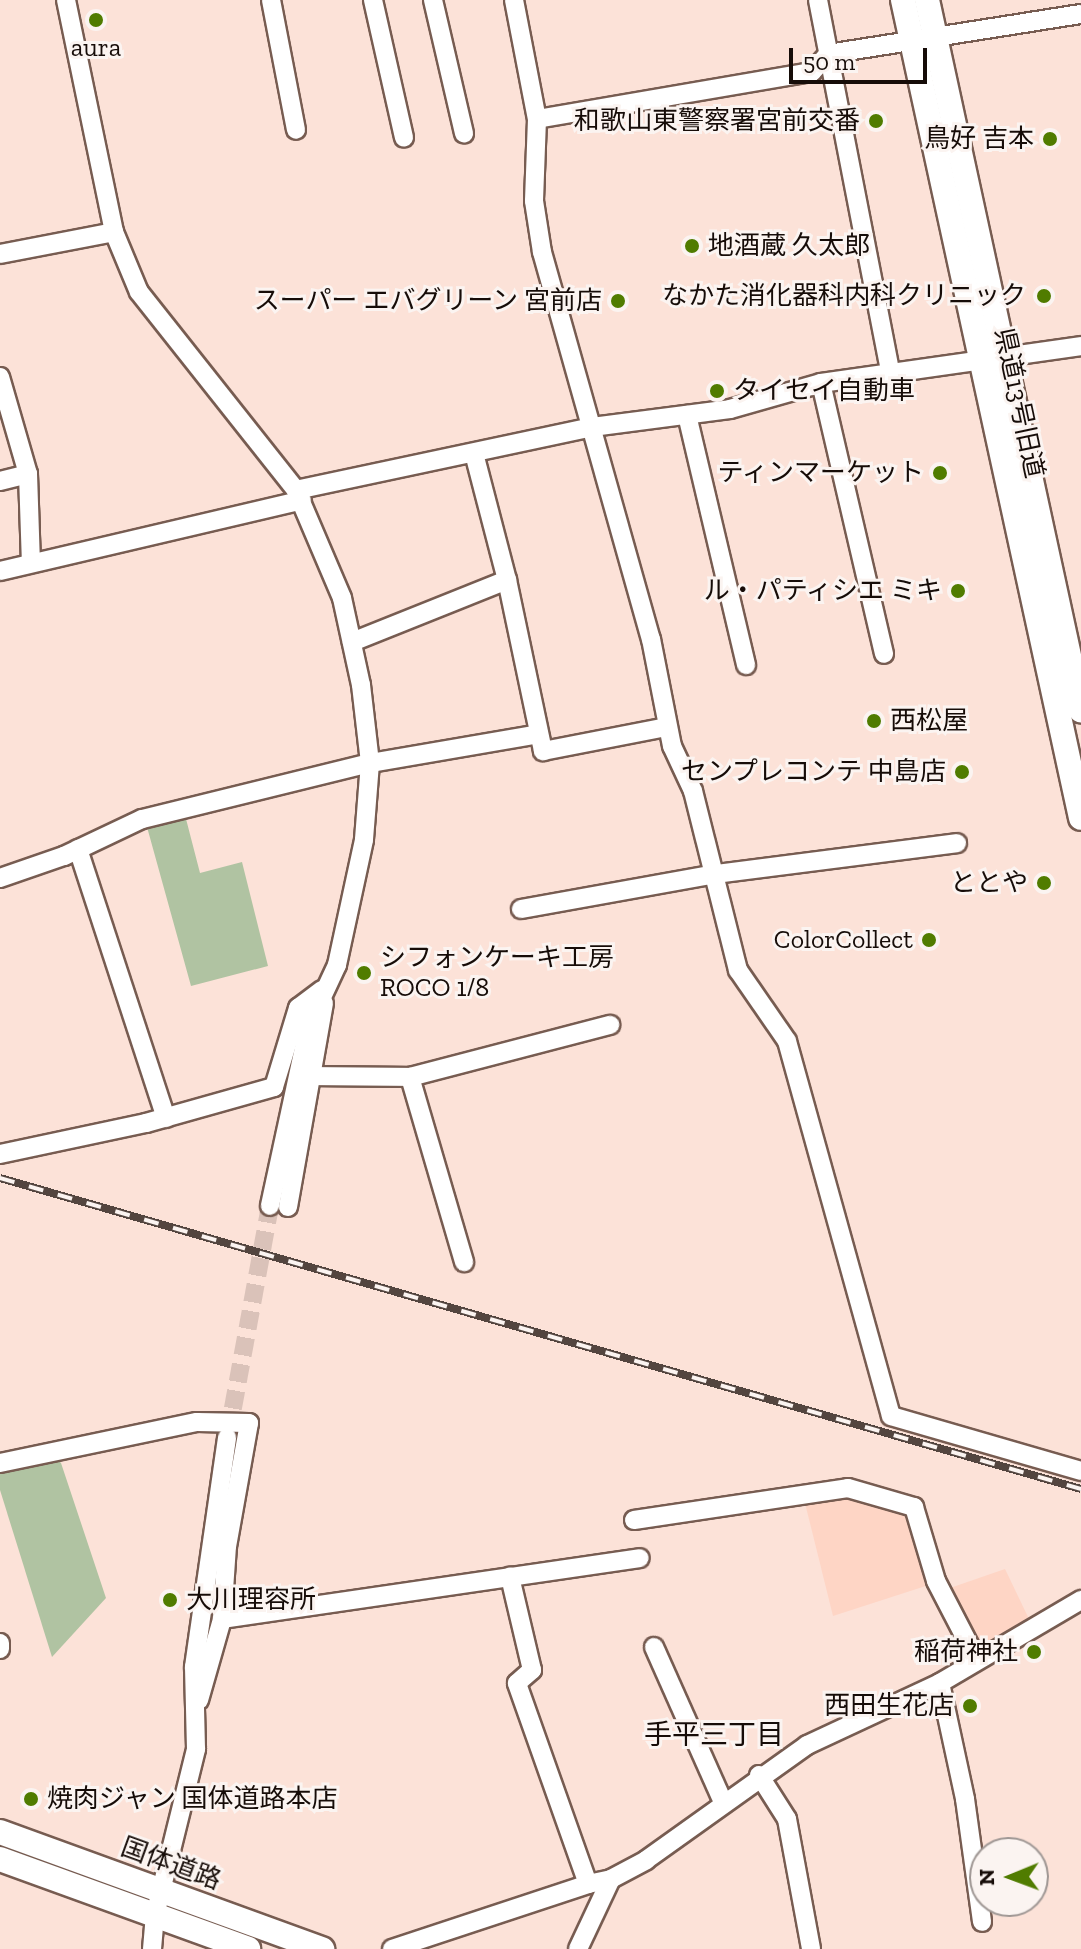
<!DOCTYPE html>
<html>
<head>
<meta charset="utf-8">
<style>
	body { margin:0 }
	#map { position:relative; width:1081px; height:1949px; overflow:hidden; background:#fce2d8; font-family:"Zilla Slab","Noto Sans JP",serif }
	div>[style] { position:absolute }
	[style*='--x'] { left:calc(var(--x)*1px); top:calc(var(--y)*1px); width:calc(var(--w)*1px); rotate:calc(var(--a)*1deg) }
	.built>* { inset:0; background:#fed5c5 }
	.green>* { inset:0; background:#b0c3a2 }
	.minor-tunnel>* { height:18px; margin-top:-9px; transform-origin:0; background:repeating-linear-gradient(90deg,#dac2b9 0 18px,transparent 0 27px) }
	.roads { filter:drop-shadow(2px 0 #775c51) drop-shadow(-2px 0 #775c51) drop-shadow(0 2px #775c51) drop-shadow(0 -2px #775c51) }
	.minor>* { height:18px; margin:-9px; padding:0 9px; transform-origin:9px; border-radius:9px; background:#fff }
	.tertiary>* { height:24px; margin:-12px; padding:0 12px; transform-origin:12px; border-radius:12px; background:#fff }
	.rail>* { height:8px; margin-top:-4px; transform-origin:0; background:repeating-linear-gradient(90deg,#fbf4f1 0 15px,#53453f 0 30px); box-sizing:border-box; border-block:2px solid #53453f }
	.dots>* { width:22px; height:22px; translate:-50% -50%; box-sizing:border-box; border:4px solid #fbf4f1; border-radius:50% }
	span { translate:-50% -50%; white-space:nowrap; text-align:center; line-height:1.15; -webkit-text-stroke:6px #fbf4f1; paint-order:stroke }
	.poi-label { font-size:26px; color:#160c08 }
	.right { translate:-100% -50%; text-align:right }
	.left { translate:0 -50%; text-align:left }
	.street-label { font-size:26px; color:#160c08 }
	.neighbourhood-label { font-size:28px; color:#160c08 }
	.north { position:absolute; left:969px; top:1837px; width:80px; height:80px; box-sizing:border-box; background:#fbf4f1; border:2px solid #9f9794; border-radius:50%; rotate:269deg; font-size:22px; font-weight:700; line-height:32px; text-align:center; color:#160c08 }
	.north::after { content:''; display:block; margin:auto; width:28px; height:36px; background:#507c00; clip-path:polygon(50% 0,100% 100%,50% 72%,0 100%) }
	.scale { position:absolute; left:789px; top:48px; width:138px; height:36px; box-sizing:border-box; border:4px solid #160c08; border-top:0; padding-left:10px; font-size:24px; line-height:28px; white-space:nowrap; color:#160c08; -webkit-text-stroke:6px #fbf4f1; paint-order:stroke }
</style>
</head>
<body>
<div id="map">
	<div class="built">
		<i style="clip-path:polygon(848px 1493px,910px 1512px,935px 1583px,833px 1616px,803px 1495px)"></i>
		<i style="clip-path:polygon(1005px 1569px,1030px 1621px,983px 1648px,950px 1588px)"></i>
	</div>
	<div class="green">
		<i style="clip-path:polygon(185px 815px,200px 873px,242px 862px,268px 966px,191px 986px,147px 827px)"></i>
		<i style="clip-path:polygon(54px 1456px,61px 1463px,106px 1598px,52px 1657px,0 1490px,0 1472px)"></i>
	</div>
	<div class="minor-tunnel">
		<i style="--x:228;--y:1435;--w:233;--a:-79.6"></i>
	</div>
	<div class="roads">
		<div class="minor">
			<i style="--x:66;--y:0;--w:237;--a:78.3"></i>
			<i style="--x:114;--y:232;--w:65;--a:67.4"></i>
			<i style="--x:139;--y:292;--w:253;--a:51.6"></i>
			<i style="--x:296;--y:490;--w:117;--a:66.9"></i>
			<i style="--x:342;--y:598;--w:89;--a:77.7"></i>
			<i style="--x:361;--y:685;--w:79;--a:83.4"></i>
			<i style="--x:370;--y:763;--w:77;--a:94.5"></i>
			<i style="--x:364;--y:840;--w:128;--a:102.2"></i>
			<i style="--x:337;--y:965;--w:66;--a:115"></i>
			<i style="--x:309;--y:1025;--w:185;--a:102.2"></i>
			<i style="--x:271;--y:0;--w:132;--a:79.1"></i>
			<i style="--x:373;--y:0;--w:141;--a:77.3"></i>
			<i style="--x:433;--y:0;--w:137;--a:76.9"></i>
			<i style="--x:514;--y:0;--w:121;--a:79.1"></i>
			<i style="--x:537;--y:119;--w:82;--a:92.1"></i>
			<i style="--x:534;--y:201;--w:52;--a:81.1"></i>
			<i style="--x:542;--y:252;--w:402;--a:74.3"></i>
			<i style="--x:651;--y:639;--w:109;--a:78.9"></i>
			<i style="--x:672;--y:746;--w:50;--a:65"></i>
			<i style="--x:693;--y:791;--w:185;--a:75.9"></i>
			<i style="--x:738;--y:970;--w:86;--a:55.4"></i>
			<i style="--x:787;--y:1041;--w:389;--a:74.5"></i>
			<i style="--x:891;--y:1416;--w:198;--a:16.1"></i>
			<i style="--x:818;--y:0;--w:381;--a:79"></i>
			<i style="--x:537;--y:119;--w:279;--a:-9.7"></i>
			<i style="--x:812;--y:72;--w:24;--a:-48"></i>
			<i style="--x:828;--y:54;--w:256;--a:-9"></i>
			<i style="--x:0;--y:254;--w:116;--a:-10.9"></i>
			<i style="--x:0;--y:377;--w:101;--a:73.9"></i>
			<i style="--x:28;--y:474;--w:89;--a:88.1"></i>
			<i style="--x:821;--y:383;--w:278;--a:76.9"></i>
			<i style="--x:687;--y:415;--w:257;--a:76.7"></i>
			<i style="--x:0;--y:481;--w:29;--a:-14"></i>
			<i style="--x:296;--y:490;--w:303;--a:-12"></i>
			<i style="--x:592;--y:427;--w:139;--a:-7.4"></i>
			<i style="--x:730;--y:409;--w:95;--a:-15.9"></i>
			<i style="--x:821;--y:383;--w:263;--a:-8.1"></i>
			<i style="--x:0;--y:571;--w:310;--a:-13.2"></i>
			<i style="--x:507;--y:580;--w:175;--a:78.1"></i>
			<i style="--x:543;--y:751;--w:126;--a:-11"></i>
			<i style="--x:352;--y:642;--w:167;--a:-21.8"></i>
			<i style="--x:507;--y:580;--w:131;--a:-104.6"></i>
			<i style="--x:78;--y:849;--w:283;--a:71.9"></i>
			<i style="--x:0;--y:878;--w:68;--a:-19"></i>
			<i style="--x:64;--y:856;--w:86;--a:-25.4"></i>
			<i style="--x:142;--y:819;--w:235;--a:-13.8"></i>
			<i style="--x:370;--y:763;--w:171;--a:-9.7"></i>
			<i style="--x:521;--y:909;--w:198;--a:-10.2"></i>
			<i style="--x:716;--y:874;--w:243;--a:-7.3"></i>
			<i style="--x:314;--y:1076;--w:96;--a:0.6"></i>
			<i style="--x:410;--y:1077;--w:193;--a:73.7"></i>
			<i style="--x:410;--y:1077;--w:207;--a:-14.6"></i>
			<i style="--x:0;--y:1154;--w:149;--a:-12"></i>
			<i style="--x:146;--y:1123;--w:133;--a:-15.7"></i>
			<i style="--x:274;--y:1087;--w:83;--a:-73.1"></i>
			<i style="--x:298;--y:1008;--w:30;--a:-37"></i>
			<i style="--x:288;--y:1207;--w:207;--a:-80"></i>
			<i style="--x:0;--y:1463;--w:201;--a:-11.8"></i>
			<i style="--x:197;--y:1422;--w:52;--a:1.1"></i>
			<i style="--x:249;--y:1423;--w:125;--a:100.1"></i>
			<i style="--x:227;--y:1546;--w:73;--a:93.9"></i>
			<i style="--x:634;--y:1520;--w:216;--a:-8.5"></i>
			<i style="--x:848;--y:1488;--w:69;--a:16.1"></i>
			<i style="--x:914;--y:1507;--w:77;--a:73.4"></i>
			<i style="--x:936;--y:1581;--w:89;--a:62.6"></i>
			<i style="--x:0;--y:1643;--w:6;--a:90"></i>
			<i style="--x:654;--y:1647;--w:170;--a:66"></i>
			<i style="--x:940;--y:1683;--w:119;--a:77.8"></i>
			<i style="--x:965;--y:1799;--w:124;--a:82.1"></i>
			<i style="--x:199;--y:1700;--w:84;--a:-74.1"></i>
			<i style="--x:222;--y:1619;--w:422;--a:-8.3"></i>
			<i style="--x:759;--y:1775;--w:52;--a:57.5"></i>
			<i style="--x:787;--y:1819;--w:132;--a:79.5"></i>
			<i style="--x:588;--y:1884;--w:24;--a:-12"></i>
			<i style="--x:611;--y:1879;--w:40;--a:-28"></i>
			<i style="--x:646;--y:1860;--w:198;--a:-35.5"></i>
			<i style="--x:807;--y:1745;--w:147;--a:-25"></i>
			<i style="--x:940;--y:1683;--w:164;--a:-30.5"></i>
			<i style="--x:152;--y:1949;--w:34;--a:-85"></i>
			<i style="--x:155;--y:1915;--w:171;--a:-76.1"></i>
			<i style="--x:196;--y:1749;--w:82;--a:-91.4"></i>
			<i style="--x:194;--y:1667;--w:232;--a:-81.8"></i>
			<i style="--x:392;--y:1949;--w:206;--a:-18.3"></i>
			<i style="--x:588;--y:1884;--w:213;--a:-109.5"></i>
			<i style="--x:517;--y:1683;--w:20;--a:-41"></i>
			<i style="--x:532;--y:1670;--w:96;--a:-103.3"></i>
			<i style="--x:578;--y:1949;--w:77;--a:-64.8"></i>
		</div>
		<div class="tertiary">
			<i style="--x:903;--y:0;--w:837;--a:77.72"></i>
			<i style="--x:927;--y:0;--w:727;--a:77.78"></i>
			<i style="--x:0;--y:1832;--w:343;--a:20"></i>
			<i style="--x:0;--y:1859;--w:264;--a:19.9"></i>
		</div>
	</div>
	<div class="rail">
		<i style="--x:0;--y:1178;--w:1125;--a:16.05"></i>
	</div>
	<div class="dots">
		<i style="left:96px;top:20px;background:#507c00"></i>
		<i style="left:876px;top:121px;background:#507c00"></i>
		<i style="left:1050px;top:139px;background:#507c00"></i>
		<i style="left:692px;top:246px;background:#507c00"></i>
		<i style="left:1044px;top:296px;background:#507c00"></i>
		<i style="left:618px;top:301px;background:#507c00"></i>
		<i style="left:717px;top:391px;background:#507c00"></i>
		<i style="left:940px;top:473px;background:#507c00"></i>
		<i style="left:958px;top:591px;background:#507c00"></i>
		<i style="left:874px;top:721px;background:#507c00"></i>
		<i style="left:962px;top:772px;background:#507c00"></i>
		<i style="left:1044px;top:883px;background:#507c00"></i>
		<i style="left:929px;top:940px;background:#507c00"></i>
		<i style="left:364px;top:973px;background:#507c00"></i>
		<i style="left:170px;top:1600px;background:#507c00"></i>
		<i style="left:1034px;top:1652px;background:#507c00"></i>
		<i style="left:970px;top:1706px;background:#507c00"></i>
		<i style="left:31px;top:1799px;background:#507c00"></i>
	</div>
	<div class="poi-label">
		<span style="left:96px;top:48px">aura</span>
		<span class="right" style="left:860px;top:121px">和歌山東警察署宮前交番</span>
		<span class="right" style="left:1034px;top:139px">鳥好 吉本</span>
		<span class="left" style="left:708px;top:246px">地酒蔵 久太郎</span>
		<span class="right" style="left:1026px;top:296px">なかた消化器科内科クリニック</span>
		<span class="right" style="left:602px;top:301px">スーパー エバグリーン 宮前店</span>
		<span class="left" style="left:733px;top:391px">タイセイ自動車</span>
		<span class="right" style="left:924px;top:473px">ティンマーケット</span>
		<span class="right" style="left:942px;top:591px">ル・パティシエ ミキ</span>
		<span class="left" style="left:890px;top:721px">西松屋</span>
		<span class="right" style="left:946px;top:772px">センプレコンテ 中島店</span>
		<span class="right" style="left:1028px;top:883px">ととや</span>
		<span class="right" style="left:913px;top:940px">ColorCollect</span>
		<span class="left" style="left:380px;top:973px">シフォンケーキ工房<br>ROCO 1/8</span>
		<span class="left" style="left:186px;top:1600px">大川理容所</span>
		<span class="right" style="left:1018px;top:1652px">稲荷神社</span>
		<span class="right" style="left:954px;top:1706px">西田生花店</span>
		<span class="left" style="left:47px;top:1799px">焼肉ジャン 国体道路本店</span>
	</div>
	<div class="street-label">
		<span style="left:1019px;top:403px;rotate:78deg">県道13号旧道</span>
		<span style="left:171px;top:1864px;rotate:20deg">国体道路</span>
	</div>
	<div class="neighbourhood-label">
		<span style="left:714px;top:1735px">手平三丁目</span>
	</div>
	<div class="north">N</div>
	<div class="scale">50 m</div>
</div>
</body>
</html>
